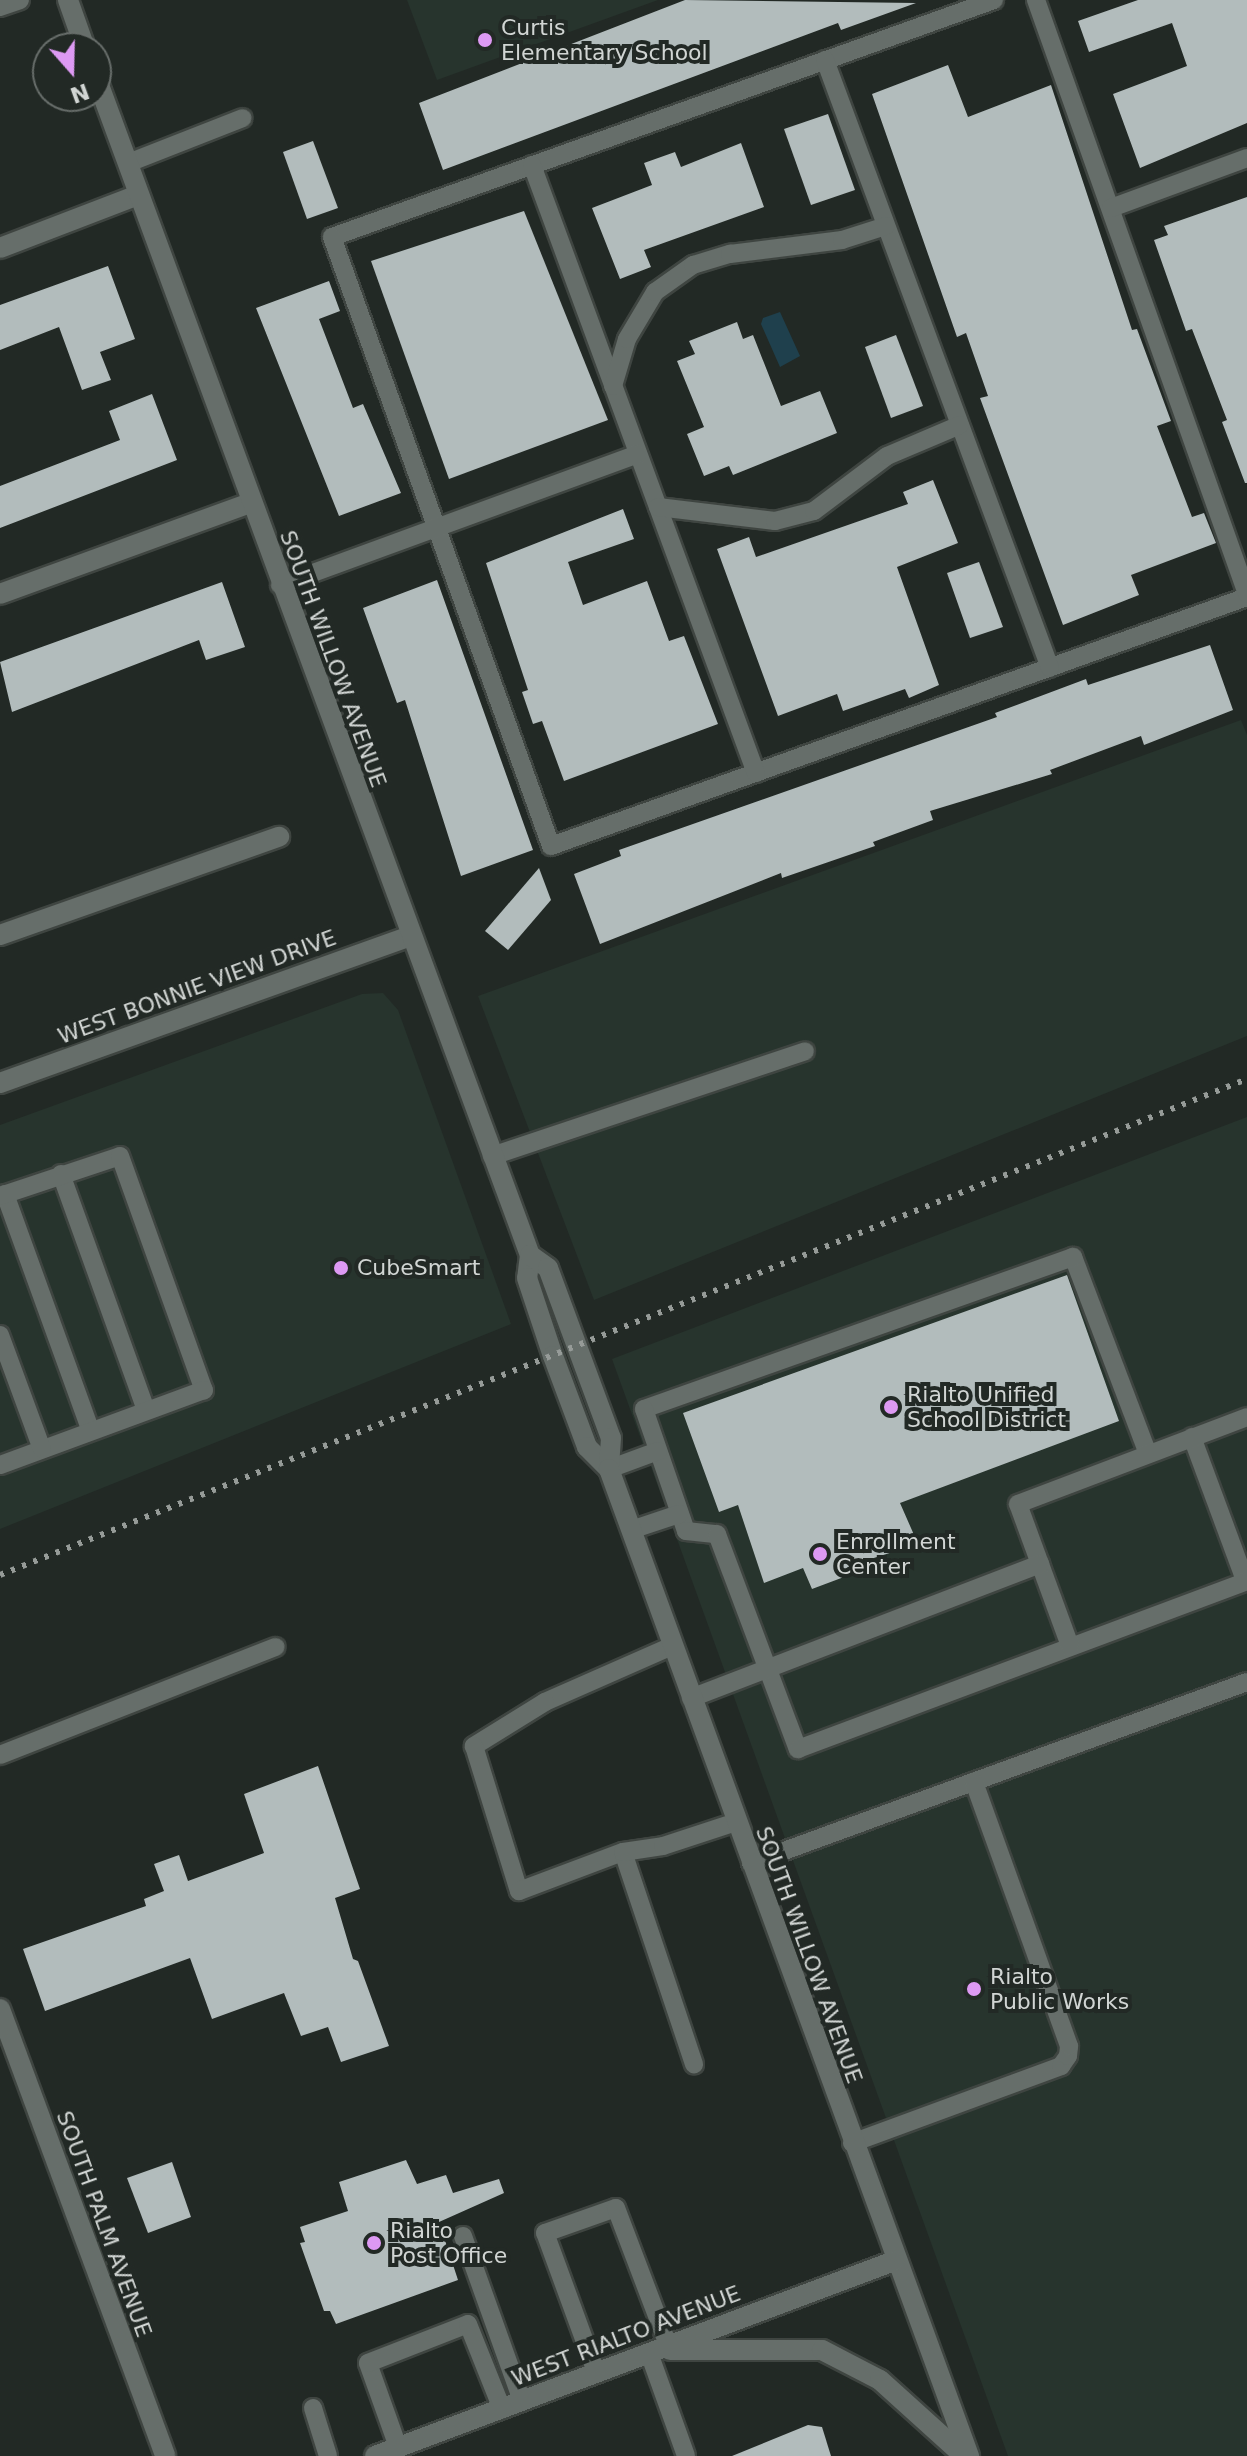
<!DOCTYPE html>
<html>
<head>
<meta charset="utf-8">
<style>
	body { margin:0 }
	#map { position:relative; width:1247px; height:2456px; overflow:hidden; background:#222925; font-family:"DejaVu Sans",sans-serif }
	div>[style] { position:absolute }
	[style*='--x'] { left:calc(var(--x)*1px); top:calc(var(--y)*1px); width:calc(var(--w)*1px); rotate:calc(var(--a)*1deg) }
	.built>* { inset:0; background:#27342d }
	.water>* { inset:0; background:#1f404d }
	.building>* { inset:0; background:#b2bcbc }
	.roads { filter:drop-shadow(2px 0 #3f4541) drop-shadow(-2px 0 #3f4541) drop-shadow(0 2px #3f4541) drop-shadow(0 -2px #3f4541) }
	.service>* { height:18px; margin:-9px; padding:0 9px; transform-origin:9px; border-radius:9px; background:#666e6a }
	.minor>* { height:20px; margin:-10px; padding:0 10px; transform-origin:10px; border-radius:10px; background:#666e6a }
	.tertiary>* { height:20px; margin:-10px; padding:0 10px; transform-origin:10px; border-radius:10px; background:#666e6a }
	.rail>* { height:6px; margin-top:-3px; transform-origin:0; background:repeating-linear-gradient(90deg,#969b98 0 4px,transparent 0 12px) }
	.dots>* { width:22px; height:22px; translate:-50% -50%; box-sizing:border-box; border:4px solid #222925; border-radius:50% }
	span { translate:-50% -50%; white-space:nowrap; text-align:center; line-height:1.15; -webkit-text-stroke:8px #222925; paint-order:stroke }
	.poi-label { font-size:22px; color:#d1d5d3 }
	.left { translate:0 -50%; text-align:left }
	.street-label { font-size:22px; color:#d1d5d3 }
	.north { position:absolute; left:32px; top:32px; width:80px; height:80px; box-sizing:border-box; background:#222925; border:2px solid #686e6b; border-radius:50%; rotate:160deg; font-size:22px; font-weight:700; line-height:32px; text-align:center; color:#d1d5d3 }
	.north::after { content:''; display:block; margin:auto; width:28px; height:36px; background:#dd99f3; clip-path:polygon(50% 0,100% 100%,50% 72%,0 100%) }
</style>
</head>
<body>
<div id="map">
	<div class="built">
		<i style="clip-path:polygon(407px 0,658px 0,437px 80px)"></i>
		<i style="clip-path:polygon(1241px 720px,1247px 735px,1247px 1036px,594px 1300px,478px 996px)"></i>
		<i style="clip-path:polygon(383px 993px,398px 1010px,511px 1324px,0 1529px,0 1125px,362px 994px)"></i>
		<i style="clip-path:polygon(1247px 1117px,1247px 2456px,1008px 2456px,612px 1359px)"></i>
	</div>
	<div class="water">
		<i style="clip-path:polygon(780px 312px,800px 356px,780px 367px,761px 324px,763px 318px)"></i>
	</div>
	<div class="building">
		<i style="clip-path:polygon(685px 0,916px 3px,841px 30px,838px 23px,443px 170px,419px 103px)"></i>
		<i style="clip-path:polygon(1138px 0,1247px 0,1247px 123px,1140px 168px,1113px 94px,1187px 66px,1172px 23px,1089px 52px,1078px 21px)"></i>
		<i style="clip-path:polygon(948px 65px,968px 117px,1051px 85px,1132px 330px,1137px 329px,1171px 421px,1157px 426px,1192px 517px,1204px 513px,1216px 543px,1131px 575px,1139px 595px,1063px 625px,980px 398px,988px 396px,966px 333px,957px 337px,872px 94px)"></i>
		<i style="clip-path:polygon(828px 114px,855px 190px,811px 205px,784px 129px)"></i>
		<i style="clip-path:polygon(313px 141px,338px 208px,307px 219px,283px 152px)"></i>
		<i style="clip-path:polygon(741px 143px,764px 207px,644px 250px,651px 267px,620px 279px,592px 208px,652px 185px,644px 163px,675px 152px,681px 167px)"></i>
		<i style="clip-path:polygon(1247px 197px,1247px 483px,1245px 483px,1222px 422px,1227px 420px,1192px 329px,1186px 331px,1154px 240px,1168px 235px,1164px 226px)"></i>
		<i style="clip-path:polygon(524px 211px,608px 420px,449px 479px,371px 261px)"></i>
		<i style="clip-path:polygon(108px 266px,135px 339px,100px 352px,111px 380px,82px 390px,59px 327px,0 350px,0 305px)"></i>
		<i style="clip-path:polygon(329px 281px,340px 311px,319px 319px,353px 408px,363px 404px,401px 493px,339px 516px,256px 308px)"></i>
		<i style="clip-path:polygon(737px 322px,743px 339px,753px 335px,781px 406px,820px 391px,837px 433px,733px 475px,729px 466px,704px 476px,687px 434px,704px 427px,677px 361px,695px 354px,689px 341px)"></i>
		<i style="clip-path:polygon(896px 335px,923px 406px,891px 418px,865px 347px)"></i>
		<i style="clip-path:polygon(152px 394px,177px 460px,0 528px,0 486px,120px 440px,109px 411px)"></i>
		<i style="clip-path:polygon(933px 480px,958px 543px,897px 567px,939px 685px,909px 698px,905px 689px,843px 711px,837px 694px,778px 716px,717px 549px,749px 537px,756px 557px,908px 504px,903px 492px)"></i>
		<i style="clip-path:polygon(623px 509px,634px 539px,568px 562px,583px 605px,647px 581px,669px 641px,684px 636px,718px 724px,564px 781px,542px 721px,533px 724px,522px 692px,528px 690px,486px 563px)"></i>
		<i style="clip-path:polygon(979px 562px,1003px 627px,970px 638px,947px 573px)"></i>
		<i style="clip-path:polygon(437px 580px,533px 850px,461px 876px,405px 700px,397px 703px,363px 608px)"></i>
		<i style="clip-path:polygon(222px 582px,245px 647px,206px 660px,199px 640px,12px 712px,0 662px)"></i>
		<i style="clip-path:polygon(1210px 645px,1233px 710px,1144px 745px,1141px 736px,1050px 770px,1052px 774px,930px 811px,933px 820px,873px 842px,875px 846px,782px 878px,781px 873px,600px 944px,574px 874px,621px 856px,619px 850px,997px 717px,995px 713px,1086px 679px,1088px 685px)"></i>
		<i style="clip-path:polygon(539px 868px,551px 900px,508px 950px,485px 931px)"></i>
		<i style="clip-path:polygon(1067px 1275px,1119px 1421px,900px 1503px,918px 1544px,858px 1563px,860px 1571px,812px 1589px,803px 1568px,764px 1583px,738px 1505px,719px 1512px,683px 1413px)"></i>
		<i style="clip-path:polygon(318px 1766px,360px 1889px,335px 1898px,353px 1959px,358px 1961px,389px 2046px,341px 2062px,328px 2027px,301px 2036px,284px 1993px,212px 2019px,190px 1958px,45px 2011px,23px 1949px,146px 1906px,144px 1899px,164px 1891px,154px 1864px,179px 1855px,188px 1881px,264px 1853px,244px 1794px)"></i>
		<i style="clip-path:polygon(406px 2160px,417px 2184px,446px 2175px,453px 2193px,499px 2179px,504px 2193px,439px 2222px,458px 2280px,336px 2324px,330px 2311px,324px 2311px,300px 2243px,305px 2242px,300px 2227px,348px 2211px,339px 2182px)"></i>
		<i style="clip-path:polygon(172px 2162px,191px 2217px,148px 2233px,127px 2178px)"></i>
		<i style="clip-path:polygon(808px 2425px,822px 2427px,831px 2456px,732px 2456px)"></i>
	</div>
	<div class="roads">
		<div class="service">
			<i style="--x:994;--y:0;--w:703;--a:160.3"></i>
			<i style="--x:332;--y:237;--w:647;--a:70.22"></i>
			<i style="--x:551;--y:846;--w:739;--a:-19.69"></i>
			<i style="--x:1036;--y:0;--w:630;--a:70.44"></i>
			<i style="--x:0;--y:7;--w:21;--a:-19"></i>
			<i style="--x:825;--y:60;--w:648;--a:69.69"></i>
			<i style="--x:128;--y:163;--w:123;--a:-21.4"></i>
			<i style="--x:532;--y:165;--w:648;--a:69.78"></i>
			<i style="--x:1111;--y:208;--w:145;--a:-20.2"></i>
			<i style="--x:613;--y:386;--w:49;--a:-73.4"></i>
			<i style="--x:627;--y:339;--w:55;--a:-59.2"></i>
			<i style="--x:655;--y:292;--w:47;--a:-35.4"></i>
			<i style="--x:693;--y:265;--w:39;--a:-17"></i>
			<i style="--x:730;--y:254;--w:113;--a:-7.1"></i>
			<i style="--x:842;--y:240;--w:46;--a:-17.7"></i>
			<i style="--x:658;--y:507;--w:118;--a:6.8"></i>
			<i style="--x:775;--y:521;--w:40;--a:-14.4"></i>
			<i style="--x:814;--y:511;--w:91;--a:-37"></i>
			<i style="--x:887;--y:456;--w:79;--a:-23"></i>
			<i style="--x:280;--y:585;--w:381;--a:-20.1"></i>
			<i style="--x:492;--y:1156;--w:330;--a:-18.5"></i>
			<i style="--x:61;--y:1174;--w:251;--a:70.2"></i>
			<i style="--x:5;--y:1194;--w:252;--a:70.1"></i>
			<i style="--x:0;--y:1196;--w:126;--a:-18.4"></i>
			<i style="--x:120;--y:1156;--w:249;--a:70.3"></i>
			<i style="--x:204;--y:1390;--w:217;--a:159.8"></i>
			<i style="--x:0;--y:1335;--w:121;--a:69.8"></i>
			<i style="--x:1192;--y:1437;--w:153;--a:69.7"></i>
			<i style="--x:1148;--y:1454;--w:211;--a:-110.8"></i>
			<i style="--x:1073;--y:1257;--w:455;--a:160.5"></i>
			<i style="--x:644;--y:1409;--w:129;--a:71"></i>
			<i style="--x:686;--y:1531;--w:31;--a:6"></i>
			<i style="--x:717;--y:1534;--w:230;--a:69.4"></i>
			<i style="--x:798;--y:1749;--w:479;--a:-20.5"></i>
			<i style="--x:609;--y:1469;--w:52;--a:-20.2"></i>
			<i style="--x:631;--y:1530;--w:51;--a:-18.4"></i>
			<i style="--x:672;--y:1646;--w:139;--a:156.2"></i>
			<i style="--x:545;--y:1702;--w:84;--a:148.2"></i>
			<i style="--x:474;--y:1746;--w:152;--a:72.8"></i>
			<i style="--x:519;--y:1891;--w:111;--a:-20.6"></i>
			<i style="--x:623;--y:1852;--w:224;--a:71.5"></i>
			<i style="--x:1070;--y:1646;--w:151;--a:-110.1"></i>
			<i style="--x:1018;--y:1504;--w:245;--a:-20.8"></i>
			<i style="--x:691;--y:1698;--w:374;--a:-21"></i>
			<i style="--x:0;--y:1755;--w:296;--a:-21.4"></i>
			<i style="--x:623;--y:1852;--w:40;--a:-8.5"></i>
			<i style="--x:663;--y:1846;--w:77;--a:-18.2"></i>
			<i style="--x:751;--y:1863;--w:528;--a:-20.05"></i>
			<i style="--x:852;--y:2143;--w:223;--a:-20.2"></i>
			<i style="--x:1061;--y:2066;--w:12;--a:-55"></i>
			<i style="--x:1068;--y:2056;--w:10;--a:-84"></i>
			<i style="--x:1069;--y:2046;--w:281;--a:-109.8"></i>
			<i style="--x:463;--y:2236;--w:175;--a:70.3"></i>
			<i style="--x:649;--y:2353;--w:109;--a:70.2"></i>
			<i style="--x:596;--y:2372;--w:148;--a:-110.1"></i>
			<i style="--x:545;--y:2233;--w:75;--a:-19.4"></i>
			<i style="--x:616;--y:2208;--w:147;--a:69.2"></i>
			<i style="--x:313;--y:2408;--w:50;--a:72.6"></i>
			<i style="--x:398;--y:2447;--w:89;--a:-109.7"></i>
			<i style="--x:368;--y:2363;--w:107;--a:-21.3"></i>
			<i style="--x:468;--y:2324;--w:92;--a:68.2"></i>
		</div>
		<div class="minor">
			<i style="--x:0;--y:248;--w:148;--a:-21"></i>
			<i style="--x:0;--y:594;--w:266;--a:-20"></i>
			<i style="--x:0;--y:935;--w:296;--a:-19.4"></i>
			<i style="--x:0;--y:1083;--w:436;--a:-19.7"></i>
			<i style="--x:0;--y:2009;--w:476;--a:69.7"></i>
		</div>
		<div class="tertiary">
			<i style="--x:68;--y:0;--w:51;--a:70.5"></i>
			<i style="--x:96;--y:77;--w:1255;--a:69.78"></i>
			<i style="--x:530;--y:1255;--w:23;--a:97"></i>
			<i style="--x:527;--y:1278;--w:82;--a:71.6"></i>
			<i style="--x:553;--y:1356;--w:97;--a:69.5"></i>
			<i style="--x:587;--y:1447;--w:31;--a:45"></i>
			<i style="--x:530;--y:1255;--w:22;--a:36"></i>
			<i style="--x:548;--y:1268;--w:181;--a:69.7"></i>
			<i style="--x:611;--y:1438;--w:31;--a:94"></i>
			<i style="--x:609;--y:1469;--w:1051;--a:69.96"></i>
			<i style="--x:670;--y:2350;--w:152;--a:0"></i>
			<i style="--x:822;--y:2350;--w:65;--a:27.3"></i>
			<i style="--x:880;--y:2380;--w:113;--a:42.1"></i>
			<i style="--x:375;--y:2456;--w:554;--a:-20.59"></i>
		</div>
	</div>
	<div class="rail">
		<i style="--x:0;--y:1575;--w:1342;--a:-21.69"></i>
	</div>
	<div class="dots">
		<i style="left:485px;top:40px;background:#dd99f3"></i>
		<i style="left:341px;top:1268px;background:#dd99f3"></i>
		<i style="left:891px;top:1407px;background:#dd99f3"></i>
		<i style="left:820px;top:1554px;background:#dd99f3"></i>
		<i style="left:974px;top:1989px;background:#dd99f3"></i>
		<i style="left:374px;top:2243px;background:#dd99f3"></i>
	</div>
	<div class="poi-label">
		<span class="left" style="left:501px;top:40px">Curtis<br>Elementary School</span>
		<span class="left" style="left:357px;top:1268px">CubeSmart</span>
		<span class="left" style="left:907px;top:1407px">Rialto Unified<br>School District</span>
		<span class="left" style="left:836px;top:1554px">Enrollment<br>Center</span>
		<span class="left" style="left:990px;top:1989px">Rialto<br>Public Works</span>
		<span class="left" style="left:390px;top:2243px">Rialto<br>Post Office</span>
	</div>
	<div class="street-label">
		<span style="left:333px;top:659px;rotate:70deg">SOUTH WILLOW AVENUE</span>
		<span style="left:197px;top:987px;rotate:-20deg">WEST BONNIE VIEW DRIVE</span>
		<span style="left:809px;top:1955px;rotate:70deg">SOUTH WILLOW AVENUE</span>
		<span style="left:104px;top:2224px;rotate:70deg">SOUTH PALM AVENUE</span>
		<span style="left:626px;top:2336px;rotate:-21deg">WEST RIALTO AVENUE</span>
	</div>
	<div class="north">N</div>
</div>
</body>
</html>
